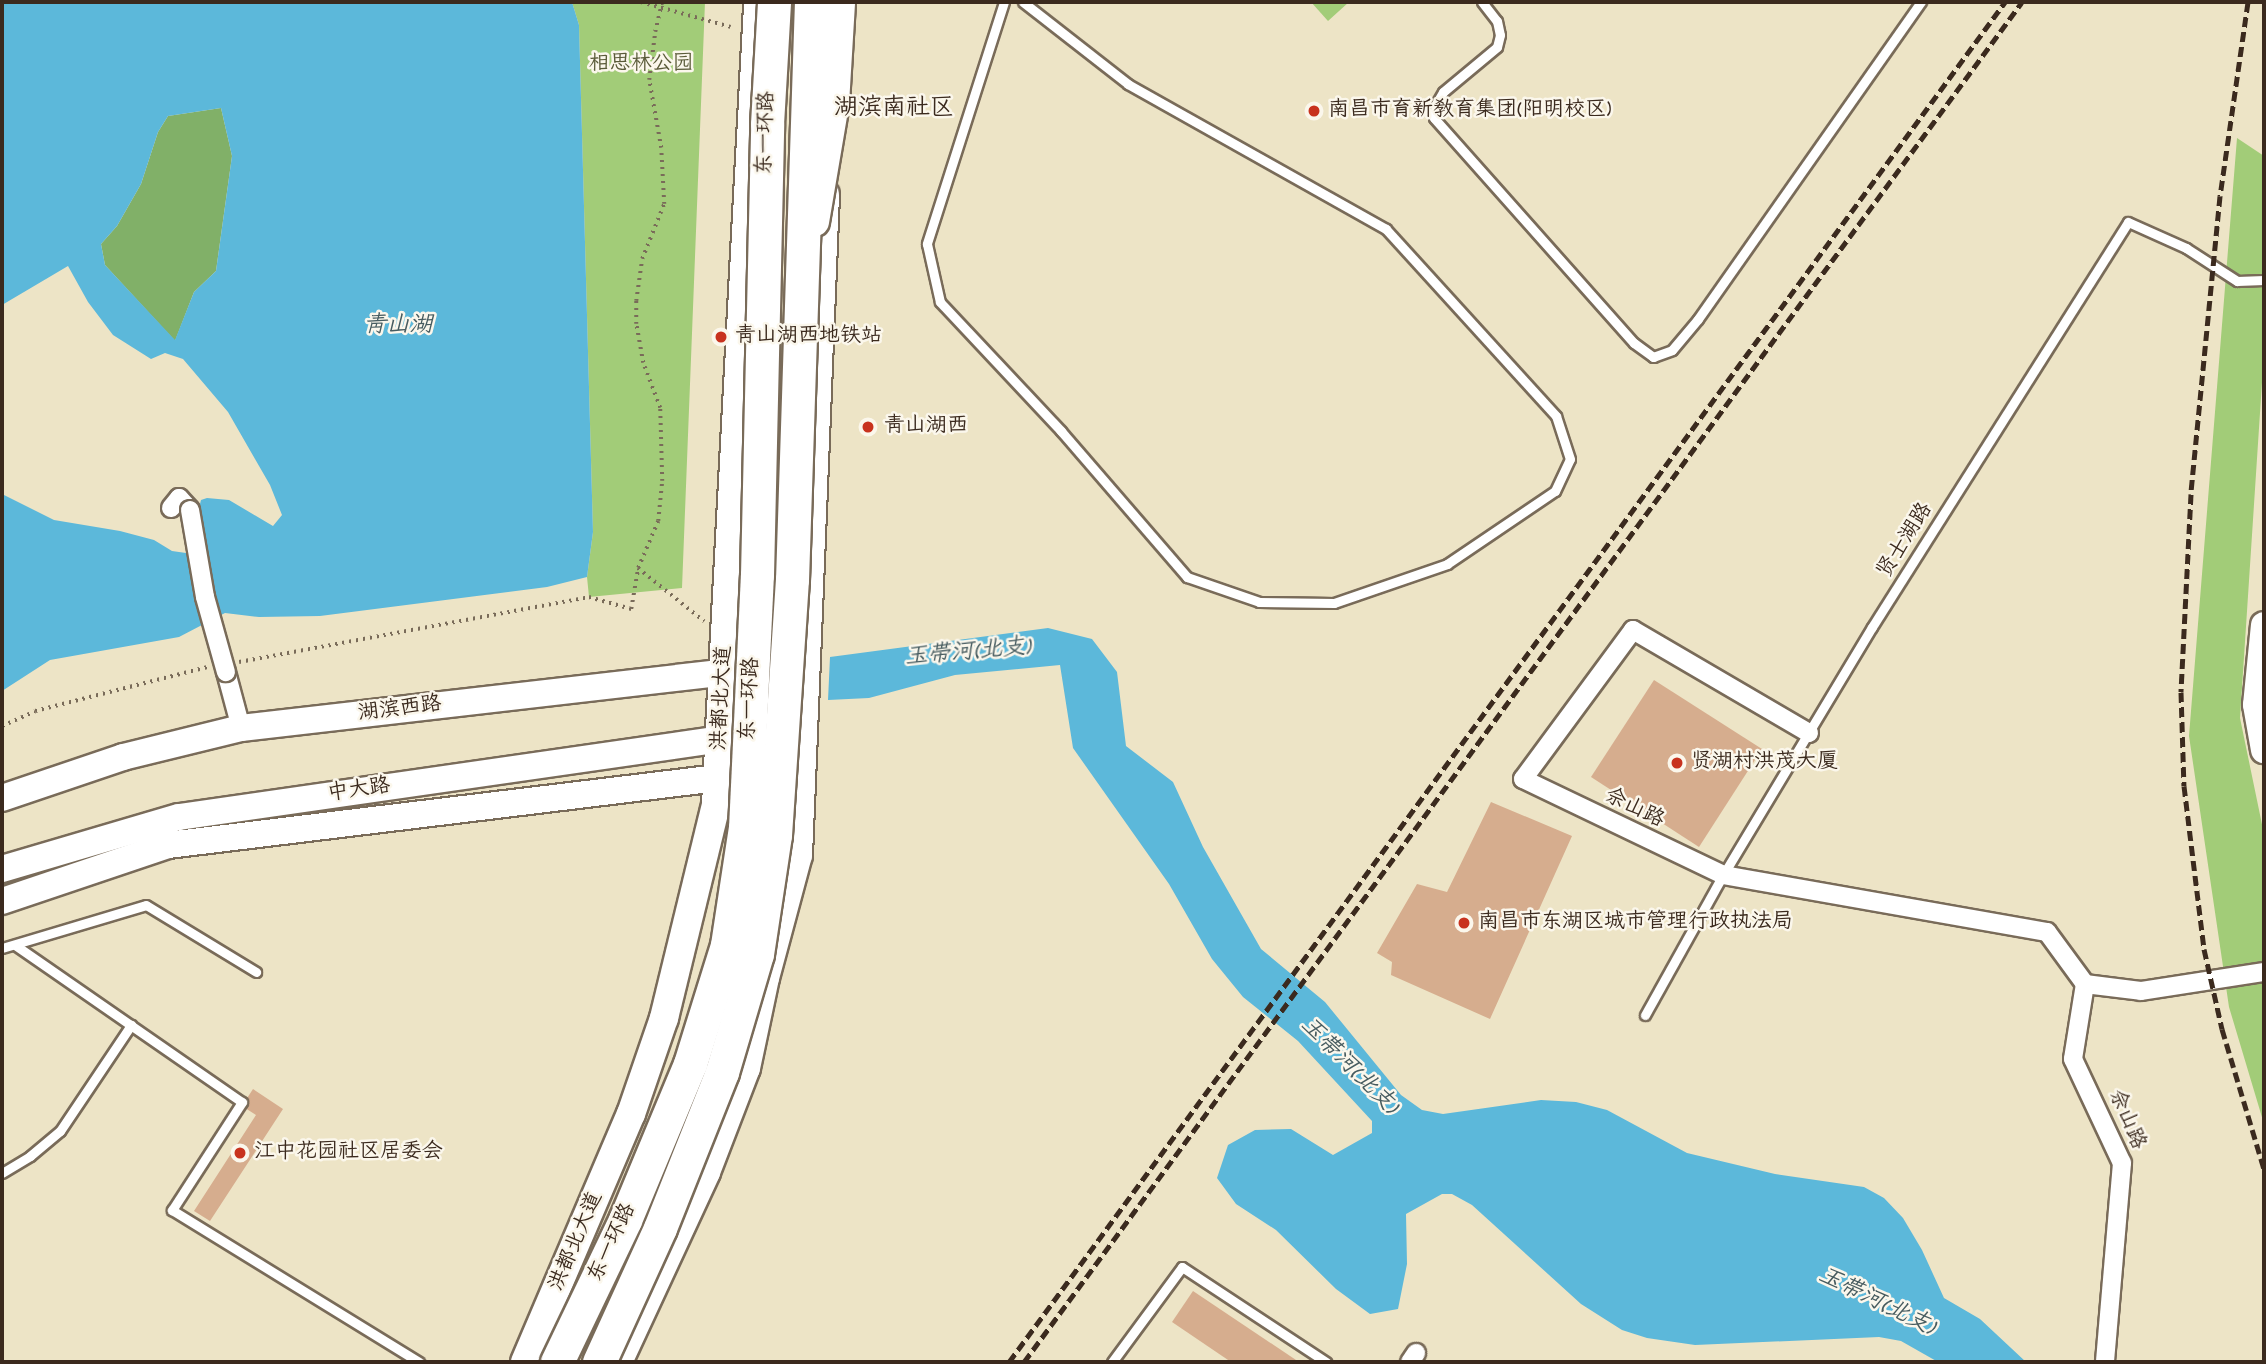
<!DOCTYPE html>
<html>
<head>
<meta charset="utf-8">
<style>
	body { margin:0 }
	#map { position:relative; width:2266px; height:1364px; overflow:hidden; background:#ede4c6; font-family:Dekko,"LXGW WenKai TC",sans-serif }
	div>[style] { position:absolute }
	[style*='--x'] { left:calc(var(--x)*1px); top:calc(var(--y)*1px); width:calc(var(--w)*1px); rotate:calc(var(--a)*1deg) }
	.green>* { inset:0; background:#a2cc78 }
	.forest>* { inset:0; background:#81b068 }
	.water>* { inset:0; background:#5cb8da }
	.building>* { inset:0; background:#d6ad8e }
	.path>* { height:3.5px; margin-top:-1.75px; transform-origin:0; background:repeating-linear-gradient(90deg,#796b59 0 2px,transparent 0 7px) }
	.roads { filter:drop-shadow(2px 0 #796b59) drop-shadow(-2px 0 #796b59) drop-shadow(0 2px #796b59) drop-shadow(0 -2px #796b59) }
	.lane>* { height:9px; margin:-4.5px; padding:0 4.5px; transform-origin:4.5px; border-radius:4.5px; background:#fff }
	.street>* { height:18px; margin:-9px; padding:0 9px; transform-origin:9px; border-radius:9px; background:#fff }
	.secondary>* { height:26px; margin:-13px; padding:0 13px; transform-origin:13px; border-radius:13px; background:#fff }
	.primary>* { height:28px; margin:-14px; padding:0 14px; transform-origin:14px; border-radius:14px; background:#fff }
	.rail>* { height:5px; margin-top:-2.5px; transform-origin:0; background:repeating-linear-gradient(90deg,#3b2a1e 0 10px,transparent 0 15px) }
	.bridges { filter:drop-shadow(2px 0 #796b59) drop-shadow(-2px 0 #796b59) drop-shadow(0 2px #796b59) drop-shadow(0 -2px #796b59) }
	.street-bridge>* { height:18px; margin:-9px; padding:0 9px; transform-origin:9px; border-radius:9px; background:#fff }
	.primary-bridge>* { height:28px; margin:-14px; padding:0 14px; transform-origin:14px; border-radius:14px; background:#fff }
	.highway-bridge>* { height:33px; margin:-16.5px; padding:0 16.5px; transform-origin:16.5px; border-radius:16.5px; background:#fff }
	.dots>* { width:19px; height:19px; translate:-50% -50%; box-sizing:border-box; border:4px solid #fbf7ec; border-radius:50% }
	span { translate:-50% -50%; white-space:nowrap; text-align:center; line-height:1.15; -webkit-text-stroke:5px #fbf7ec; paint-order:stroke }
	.park-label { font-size:21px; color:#5a5b39 }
	.poi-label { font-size:21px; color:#3b2a1e }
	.left { translate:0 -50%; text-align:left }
	.street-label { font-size:21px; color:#3b2a1e }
	.water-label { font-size:23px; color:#475c60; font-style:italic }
	.quarter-label { font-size:24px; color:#3b2a1e }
	.frame { position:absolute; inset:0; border:4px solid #3b2a1e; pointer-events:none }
</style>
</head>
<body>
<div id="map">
	<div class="green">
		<i style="clip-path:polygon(572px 2px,705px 2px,682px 588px,589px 597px,587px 577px,593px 532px,579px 25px)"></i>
		<i style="clip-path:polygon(1311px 2px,1349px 2px,1328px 21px)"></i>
		<i style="clip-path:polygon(2237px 138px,2264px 156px,2264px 352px,2240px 718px,2264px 834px,2264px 1124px,2229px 1007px,2189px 736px)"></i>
	</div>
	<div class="forest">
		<i style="clip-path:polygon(221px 108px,232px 156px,216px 271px,194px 292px,175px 341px,105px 265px,101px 244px,117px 226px,141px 184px,158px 132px,168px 116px)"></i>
	</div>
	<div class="water">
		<i style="clip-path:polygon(evenodd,2px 2px,572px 2px,579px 25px,593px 532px,587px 577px,547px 587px,320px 616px,259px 617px,225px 613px,179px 637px,50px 660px,2px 691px,2px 494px,54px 520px,120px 531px,154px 540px,172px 551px,186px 553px,195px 551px,202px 541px,199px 508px,201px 500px,207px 498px,229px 500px,273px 526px,282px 515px,270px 485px,228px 412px,183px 359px,165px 353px,151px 359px,113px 335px,88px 302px,68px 266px,2px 305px,2px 2px,221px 108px,232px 156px,216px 271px,194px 292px,175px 340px,105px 265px,101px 244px,117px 226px,141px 184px,158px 132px,168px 116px,221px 108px)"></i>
		<i style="clip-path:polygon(1048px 628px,1092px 639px,1117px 672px,1126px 746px,1173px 782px,1203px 847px,1261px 949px,1325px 1002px,1401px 1095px,1422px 1110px,1443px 1114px,1541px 1100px,1576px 1102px,1607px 1110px,1687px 1153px,1775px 1174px,1864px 1187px,1884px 1198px,1903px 1218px,1922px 1250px,1944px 1298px,1980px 1319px,2026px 1362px,1938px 1362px,1901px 1341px,1879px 1337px,1695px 1345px,1647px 1338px,1622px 1330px,1581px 1304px,1472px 1205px,1452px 1194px,1442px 1194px,1406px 1214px,1407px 1264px,1398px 1309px,1370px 1314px,1336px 1289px,1276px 1230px,1236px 1204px,1217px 1178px,1228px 1145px,1255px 1130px,1291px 1129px,1333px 1155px,1372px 1133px,1372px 1121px,1298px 1041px,1243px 997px,1212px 959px,1169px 884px,1073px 748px,1060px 665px,955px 675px,869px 698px,828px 700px,830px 657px)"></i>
	</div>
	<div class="building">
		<i style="clip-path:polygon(1654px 680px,1762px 749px,1699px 847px,1591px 777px)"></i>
		<i style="clip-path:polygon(1491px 802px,1572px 836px,1490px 1019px,1391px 975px,1392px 962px,1377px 953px,1417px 884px,1447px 892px)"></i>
		<i style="clip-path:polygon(253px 1089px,283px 1109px,210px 1221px,194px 1211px,256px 1115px,242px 1106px)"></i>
		<i style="clip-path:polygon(1193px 1291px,1299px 1362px,1231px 1362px,1172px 1322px)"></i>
	</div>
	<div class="path">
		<i style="--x:641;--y:2;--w:93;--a:15.5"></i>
		<i style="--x:638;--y:568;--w:85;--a:38.8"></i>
		<i style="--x:239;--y:662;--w:356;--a:-10.5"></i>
		<i style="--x:589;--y:597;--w:44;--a:15.9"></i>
		<i style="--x:631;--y:609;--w:42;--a:-80.3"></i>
		<i style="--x:638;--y:568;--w:51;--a:-66.9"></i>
		<i style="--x:658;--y:521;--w:40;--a:-84.3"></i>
		<i style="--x:662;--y:481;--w:73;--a:-91.6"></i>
		<i style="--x:660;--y:408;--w:48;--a:-110.7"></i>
		<i style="--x:643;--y:363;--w:40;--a:-100"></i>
		<i style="--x:636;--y:324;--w:23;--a:-90"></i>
		<i style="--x:636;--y:301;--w:42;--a:-81.9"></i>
		<i style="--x:642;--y:259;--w:59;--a:-68.2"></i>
		<i style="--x:664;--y:204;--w:56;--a:-93.1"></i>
		<i style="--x:661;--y:148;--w:69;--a:-100"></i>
		<i style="--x:649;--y:80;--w:48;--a:-82.9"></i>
		<i style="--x:655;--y:32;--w:31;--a:-77"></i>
		<i style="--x:2;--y:726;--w:36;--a:-24"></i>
		<i style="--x:35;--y:711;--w:179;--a:-14.3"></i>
	</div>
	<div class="roads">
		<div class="lane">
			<i style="--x:1004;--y:2;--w:254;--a:107.7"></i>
			<i style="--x:927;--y:244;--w:59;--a:77.4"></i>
			<i style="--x:940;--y:302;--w:177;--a:46.8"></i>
			<i style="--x:1061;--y:431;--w:193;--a:49.2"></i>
			<i style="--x:1187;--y:577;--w:76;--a:19.1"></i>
			<i style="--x:1259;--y:602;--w:75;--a:0.8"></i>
			<i style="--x:1334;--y:603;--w:120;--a:-19"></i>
			<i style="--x:1447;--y:564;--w:130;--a:-34.1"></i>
			<i style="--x:1555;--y:491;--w:35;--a:-65"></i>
			<i style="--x:1570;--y:459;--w:45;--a:-108"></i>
			<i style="--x:1556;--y:416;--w:253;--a:-132.3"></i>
			<i style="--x:1386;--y:229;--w:296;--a:-150.7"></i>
			<i style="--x:1128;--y:84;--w:133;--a:-142"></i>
			<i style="--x:1482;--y:2;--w:24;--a:52"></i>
			<i style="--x:1497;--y:21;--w:14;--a:78"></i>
			<i style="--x:1500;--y:35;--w:12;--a:104"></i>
			<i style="--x:1497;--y:47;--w:70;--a:140.2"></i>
			<i style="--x:1443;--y:92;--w:14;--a:120"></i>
			<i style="--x:1436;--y:104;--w:14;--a:98"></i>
			<i style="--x:1434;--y:118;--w:301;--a:48.4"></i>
			<i style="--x:1634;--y:343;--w:24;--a:36"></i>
			<i style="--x:1653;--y:357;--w:20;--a:-20"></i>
			<i style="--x:1672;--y:350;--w:40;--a:-50"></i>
			<i style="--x:1698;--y:319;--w:388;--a:-54.9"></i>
			<i style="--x:15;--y:945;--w:276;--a:34.7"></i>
			<i style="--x:242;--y:1102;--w:129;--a:122.9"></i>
			<i style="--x:172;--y:1210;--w:290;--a:31.6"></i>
			<i style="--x:2;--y:948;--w:150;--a:-16.6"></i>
			<i style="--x:146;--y:905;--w:129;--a:31.3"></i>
			<i style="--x:1645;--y:1015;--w:160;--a:-60.9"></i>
			<i style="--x:1723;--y:875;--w:289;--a:-59"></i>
			<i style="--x:1872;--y:627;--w:479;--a:-57.7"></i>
			<i style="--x:2128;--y:222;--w:64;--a:24.1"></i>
			<i style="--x:2186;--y:248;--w:61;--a:32.9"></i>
			<i style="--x:2237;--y:281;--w:27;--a:-2"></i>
			<i style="--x:2;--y:1173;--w:33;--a:-31"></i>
			<i style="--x:30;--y:1156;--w:39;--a:-40"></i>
			<i style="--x:60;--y:1131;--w:128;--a:-56.2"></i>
			<i style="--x:1112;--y:1362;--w:118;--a:-53.6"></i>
			<i style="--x:1182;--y:1267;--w:173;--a:33.4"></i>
		</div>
		<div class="street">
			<i style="--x:171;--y:508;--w:13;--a:-51"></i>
			<i style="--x:179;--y:498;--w:16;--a:47"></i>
			<i style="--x:226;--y:672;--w:58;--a:75"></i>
			<i style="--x:1809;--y:733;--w:204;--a:-149.7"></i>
			<i style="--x:1633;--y:630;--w:185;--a:126.4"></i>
			<i style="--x:1523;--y:779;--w:222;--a:25.6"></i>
			<i style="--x:1723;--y:875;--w:329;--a:10"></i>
			<i style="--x:2047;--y:932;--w:64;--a:53.8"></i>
			<i style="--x:2085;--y:984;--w:76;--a:99.1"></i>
			<i style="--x:2073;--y:1059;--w:115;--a:64.8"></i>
			<i style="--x:2122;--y:1163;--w:200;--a:94.9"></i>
			<i style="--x:2085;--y:984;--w:56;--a:7.1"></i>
			<i style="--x:2141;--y:991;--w:124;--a:-8.8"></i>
			<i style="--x:1410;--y:1362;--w:11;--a:-56"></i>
		</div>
		<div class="secondary">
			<i style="--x:2264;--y:625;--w:80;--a:95.7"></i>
			<i style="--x:2256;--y:705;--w:46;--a:79.9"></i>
			<i style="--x:2;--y:798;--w:128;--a:-18.7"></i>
			<i style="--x:123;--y:757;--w:122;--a:-13.8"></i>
			<i style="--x:241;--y:728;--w:507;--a:-6.56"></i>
			<i style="--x:2;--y:869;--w:184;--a:-16.4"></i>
			<i style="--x:179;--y:817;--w:549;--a:-8.17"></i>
			<i style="--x:2;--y:901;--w:175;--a:-18.6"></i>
			<i style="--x:168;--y:845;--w:554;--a:-6.95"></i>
		</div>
		<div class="primary">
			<i style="--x:525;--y:1362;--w:270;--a:-66.9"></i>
			<i style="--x:631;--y:1114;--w:102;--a:-71"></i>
			<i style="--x:664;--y:1018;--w:219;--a:-76.3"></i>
			<i style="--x:716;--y:805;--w:801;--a:-86.99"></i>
			<i style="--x:618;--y:1362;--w:209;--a:-65.1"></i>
			<i style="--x:706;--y:1172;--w:111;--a:-69"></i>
			<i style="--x:746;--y:1068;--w:92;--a:-78.1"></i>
			<i style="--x:765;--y:978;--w:127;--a:-75"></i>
			<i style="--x:798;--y:855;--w:661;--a:-87.66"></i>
		</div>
	</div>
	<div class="rail">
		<i style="--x:2248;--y:2;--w:196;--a:98.2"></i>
		<i style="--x:2220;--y:196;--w:299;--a:95.6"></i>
		<i style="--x:2191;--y:494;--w:198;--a:92.9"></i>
		<i style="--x:2181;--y:692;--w:94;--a:88.2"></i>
		<i style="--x:2184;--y:786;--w:164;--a:83"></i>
		<i style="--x:2204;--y:949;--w:82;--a:77.3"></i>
		<i style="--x:2222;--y:1029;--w:146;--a:73.3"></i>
		<i style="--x:1009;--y:1362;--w:1686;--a:-53.78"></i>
		<i style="--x:1024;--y:1362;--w:1687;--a:-53.73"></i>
	</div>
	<div class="bridges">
		<div class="street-bridge">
			<i style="--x:190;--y:510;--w:88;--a:80.2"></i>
			<i style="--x:205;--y:597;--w:78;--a:74.4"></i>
		</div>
		<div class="primary-bridge">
			<i style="--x:815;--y:222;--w:120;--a:-80.4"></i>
			<i style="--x:835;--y:104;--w:102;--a:-86.6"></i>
		</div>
		<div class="highway-bridge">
			<i style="--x:557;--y:1362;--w:157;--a:-64.4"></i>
			<i style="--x:625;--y:1220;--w:169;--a:-67.4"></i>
			<i style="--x:690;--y:1064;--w:125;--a:-72.7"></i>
			<i style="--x:727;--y:945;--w:118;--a:-81.3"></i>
			<i style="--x:745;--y:828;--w:253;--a:-87.3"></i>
			<i style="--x:757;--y:575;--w:451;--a:-88.7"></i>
			<i style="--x:767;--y:124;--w:122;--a:-86.7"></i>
			<i style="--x:599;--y:1362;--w:147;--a:-65.5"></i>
			<i style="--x:660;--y:1228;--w:168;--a:-68.3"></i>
			<i style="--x:722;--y:1072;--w:123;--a:-73.5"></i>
			<i style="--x:757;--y:954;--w:120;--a:-81.4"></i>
			<i style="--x:775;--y:835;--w:256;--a:-86.2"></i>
			<i style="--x:792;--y:580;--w:578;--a:-88.12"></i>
		</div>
	</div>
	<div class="dots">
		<i style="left:1314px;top:111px;background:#c8321e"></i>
		<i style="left:721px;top:337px;background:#c8321e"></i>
		<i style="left:868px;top:427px;background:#c8321e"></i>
		<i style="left:1677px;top:763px;background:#c8321e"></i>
		<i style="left:1464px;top:923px;background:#c8321e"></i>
		<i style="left:240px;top:1153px;background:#c8321e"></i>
	</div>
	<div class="park-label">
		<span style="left:641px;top:65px">相思林公园</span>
	</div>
	<div class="poi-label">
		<span class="left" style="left:1328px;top:111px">南昌市育新教育集团(阳明校区)</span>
		<span class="left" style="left:735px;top:337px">青山湖西地铁站</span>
		<span class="left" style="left:884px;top:427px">青山湖西</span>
		<span class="left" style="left:1691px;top:763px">贤湖村洪茂大厦</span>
		<span class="left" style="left:1478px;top:923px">南昌市东湖区城市管理行政执法局</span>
		<span class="left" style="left:254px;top:1153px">江中花园社区居委会</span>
	</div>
	<div class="street-label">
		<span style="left:767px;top:133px;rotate:-88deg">东一环路</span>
		<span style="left:1906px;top:541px;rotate:-58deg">贤士湖路</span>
		<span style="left:723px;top:698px;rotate:-87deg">洪都北大道</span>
		<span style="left:751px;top:699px;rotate:-87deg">东一环路</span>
		<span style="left:400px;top:710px;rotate:-7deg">湖滨西路</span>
		<span style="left:359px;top:791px;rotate:-8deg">中大路</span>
		<span style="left:1634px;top:809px;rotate:26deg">佘山路</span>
		<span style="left:2126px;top:1120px;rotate:67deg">佘山路</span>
		<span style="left:577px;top:1242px;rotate:-67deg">洪都北大道</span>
		<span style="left:613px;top:1243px;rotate:-65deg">东一环路</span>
	</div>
	<div class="water-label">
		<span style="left:398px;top:327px">青山湖</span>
		<span style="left:968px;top:654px;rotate:-5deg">玉带河(北支)</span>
		<span style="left:1348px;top:1067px;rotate:45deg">玉带河(北支)</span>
		<span style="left:1876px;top:1303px;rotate:26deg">玉带河(北支)</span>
	</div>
	<div class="quarter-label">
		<span style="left:894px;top:110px">湖滨南社区</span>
	</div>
	<div class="frame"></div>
</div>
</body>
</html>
